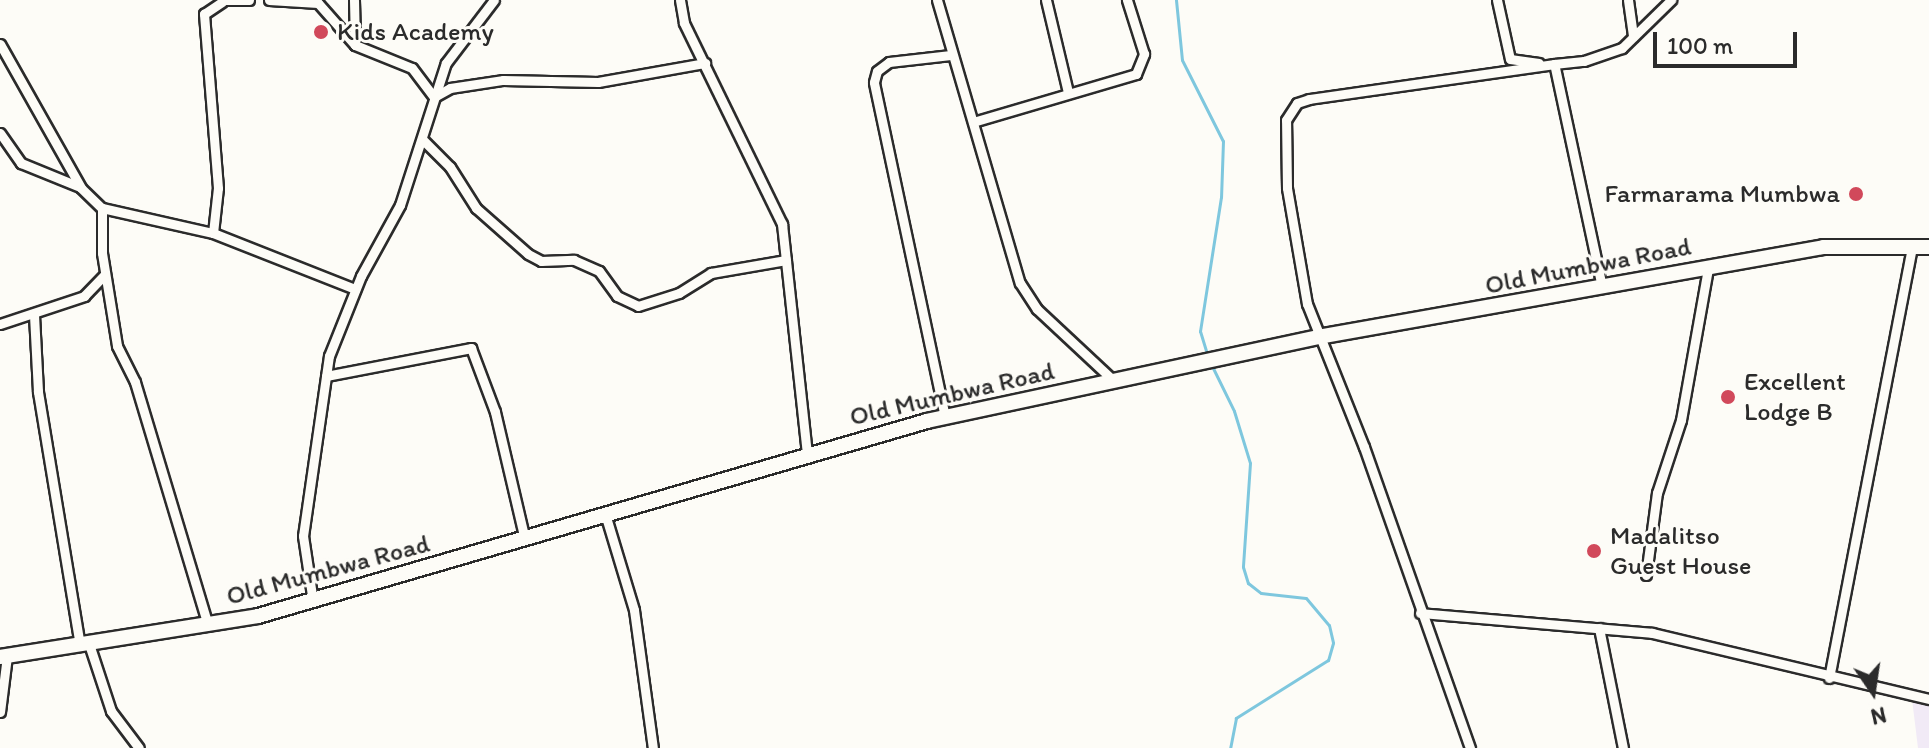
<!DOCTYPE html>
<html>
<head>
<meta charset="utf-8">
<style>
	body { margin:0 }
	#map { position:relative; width:1929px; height:748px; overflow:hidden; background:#fdfcf7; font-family:Itim,sans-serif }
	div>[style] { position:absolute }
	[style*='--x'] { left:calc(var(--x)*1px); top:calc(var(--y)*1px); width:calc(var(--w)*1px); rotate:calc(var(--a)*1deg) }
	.built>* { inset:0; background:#f1eaf6 }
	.stream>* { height:3px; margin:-1.5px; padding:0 1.5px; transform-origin:1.5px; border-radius:1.5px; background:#7ec7de }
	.roads { filter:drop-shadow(2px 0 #2b2b2b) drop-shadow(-2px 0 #2b2b2b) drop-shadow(0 2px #2b2b2b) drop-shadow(0 -2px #2b2b2b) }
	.minor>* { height:9px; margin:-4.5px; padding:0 4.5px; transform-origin:4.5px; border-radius:4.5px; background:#fdfcf7 }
	.secondary>* { height:14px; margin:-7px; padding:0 7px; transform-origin:7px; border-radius:7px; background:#fdfcf7 }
	.dots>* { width:22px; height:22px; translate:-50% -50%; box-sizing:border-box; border:4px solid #fdfcf7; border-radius:50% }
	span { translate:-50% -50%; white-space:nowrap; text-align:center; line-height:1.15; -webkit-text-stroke:6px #fdfcf7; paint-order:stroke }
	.poi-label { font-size:26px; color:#2b2b2b }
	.left { translate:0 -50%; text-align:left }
	.right { translate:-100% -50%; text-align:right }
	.street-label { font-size:26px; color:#2b2b2b }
	.north { position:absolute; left:1833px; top:652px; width:80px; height:80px; -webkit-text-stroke:6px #fdfcf7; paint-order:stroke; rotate:167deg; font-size:22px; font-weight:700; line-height:32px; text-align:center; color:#2b2b2b }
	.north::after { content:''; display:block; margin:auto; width:28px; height:36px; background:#2b2b2b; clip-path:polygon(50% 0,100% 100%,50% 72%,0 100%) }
	.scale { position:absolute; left:1653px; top:32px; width:144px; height:36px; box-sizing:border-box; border:4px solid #2b2b2b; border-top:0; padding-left:10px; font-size:24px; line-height:28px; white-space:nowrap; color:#2b2b2b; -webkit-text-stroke:6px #fdfcf7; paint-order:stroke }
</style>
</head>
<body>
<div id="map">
	<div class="built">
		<i style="clip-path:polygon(1911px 691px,1929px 692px,1929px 748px,1918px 748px)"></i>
	</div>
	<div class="stream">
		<i style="--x:1176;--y:0;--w:60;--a:84.3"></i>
		<i style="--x:1182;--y:60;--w:91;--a:63.2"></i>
		<i style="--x:1223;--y:141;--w:56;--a:92"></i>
		<i style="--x:1221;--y:197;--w:136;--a:98.9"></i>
		<i style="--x:1200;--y:331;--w:27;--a:73"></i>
		<i style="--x:1211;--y:364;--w:52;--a:63.9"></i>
		<i style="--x:1234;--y:411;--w:54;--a:72.9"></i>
		<i style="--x:1250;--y:463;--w:104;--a:93.9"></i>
		<i style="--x:1243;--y:567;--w:17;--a:73"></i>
		<i style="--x:1248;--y:583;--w:16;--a:38"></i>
		<i style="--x:1261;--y:593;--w:45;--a:6.3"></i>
		<i style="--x:1306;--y:598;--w:35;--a:50"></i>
		<i style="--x:1329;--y:625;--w:18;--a:77"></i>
		<i style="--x:1333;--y:643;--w:18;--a:106"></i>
		<i style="--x:1328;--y:660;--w:109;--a:147.8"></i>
		<i style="--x:1236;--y:718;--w:31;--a:101"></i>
	</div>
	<div class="roads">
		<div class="minor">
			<i style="--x:222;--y:0;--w:27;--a:0"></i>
			<i style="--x:269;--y:0;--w:49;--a:3.5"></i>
			<i style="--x:318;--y:3;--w:56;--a:48.6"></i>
			<i style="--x:355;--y:45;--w:61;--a:22"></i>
			<i style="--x:412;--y:68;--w:36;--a:53"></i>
			<i style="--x:434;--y:97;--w:18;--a:-29"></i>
			<i style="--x:450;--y:88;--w:54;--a:-8.6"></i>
			<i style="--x:503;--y:80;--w:95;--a:1.2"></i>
			<i style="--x:598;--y:82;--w:109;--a:-10.1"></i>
			<i style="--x:354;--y:0;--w:45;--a:88.7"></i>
			<i style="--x:680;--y:0;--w:23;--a:80"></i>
			<i style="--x:684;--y:23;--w:224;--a:64"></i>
			<i style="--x:782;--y:224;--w:233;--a:83.8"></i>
			<i style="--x:937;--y:0;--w:295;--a:73.7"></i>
			<i style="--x:1020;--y:283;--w:31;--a:57"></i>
			<i style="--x:1037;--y:309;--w:105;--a:43.1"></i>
			<i style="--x:1046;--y:0;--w:95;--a:76.6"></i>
			<i style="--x:1497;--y:0;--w:60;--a:77.6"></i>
			<i style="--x:1510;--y:59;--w:29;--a:8"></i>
			<i style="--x:1628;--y:0;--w:37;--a:82"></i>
			<i style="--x:0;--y:44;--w:165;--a:60.6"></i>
			<i style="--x:81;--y:188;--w:29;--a:44"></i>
			<i style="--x:102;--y:208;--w:114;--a:12.7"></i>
			<i style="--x:213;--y:233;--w:153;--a:21.5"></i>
			<i style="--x:973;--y:122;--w:170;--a:-16.4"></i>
			<i style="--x:1136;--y:74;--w:22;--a:-68"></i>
			<i style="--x:1144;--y:54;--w:57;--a:-107.5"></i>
			<i style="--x:0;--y:133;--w:37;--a:55"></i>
			<i style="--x:21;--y:163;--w:64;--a:22.1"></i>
			<i style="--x:423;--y:140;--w:38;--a:45"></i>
			<i style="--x:450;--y:167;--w:49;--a:57.6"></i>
			<i style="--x:476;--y:208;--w:69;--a:41.5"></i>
			<i style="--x:528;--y:254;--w:15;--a:28"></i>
			<i style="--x:541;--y:261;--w:33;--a:-2"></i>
			<i style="--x:574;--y:260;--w:27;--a:24"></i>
			<i style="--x:599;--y:271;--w:31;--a:54"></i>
			<i style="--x:617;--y:296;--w:23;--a:25"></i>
			<i style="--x:638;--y:306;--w:43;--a:-17.6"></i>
			<i style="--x:679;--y:293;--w:38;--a:-32"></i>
			<i style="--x:711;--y:273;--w:76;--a:-9.8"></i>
			<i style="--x:102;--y:208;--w:45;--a:90"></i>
			<i style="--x:102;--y:253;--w:94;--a:80.8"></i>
			<i style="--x:117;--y:346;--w:40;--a:63.4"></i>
			<i style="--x:135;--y:382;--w:254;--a:73.3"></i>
			<i style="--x:213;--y:233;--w:45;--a:-83.7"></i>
			<i style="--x:218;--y:188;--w:175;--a:-94.6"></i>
			<i style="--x:204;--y:14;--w:22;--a:-34"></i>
			<i style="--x:1602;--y:287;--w:228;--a:-102.1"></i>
			<i style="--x:1554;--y:64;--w:30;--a:-6"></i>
			<i style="--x:1584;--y:61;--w:40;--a:-18.9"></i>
			<i style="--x:1622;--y:48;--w:69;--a:-44.4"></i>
			<i style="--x:34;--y:315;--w:77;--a:87"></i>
			<i style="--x:38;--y:392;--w:256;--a:80.6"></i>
			<i style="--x:0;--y:324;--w:89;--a:-18.4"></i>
			<i style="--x:84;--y:296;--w:30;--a:-46"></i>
			<i style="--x:326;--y:376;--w:148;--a:-10.9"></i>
			<i style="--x:471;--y:348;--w:68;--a:69.4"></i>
			<i style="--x:495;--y:412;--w:131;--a:76.8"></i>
			<i style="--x:945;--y:417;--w:342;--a:-102"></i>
			<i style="--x:874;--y:82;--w:11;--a:-75"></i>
			<i style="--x:877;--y:71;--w:15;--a:-37"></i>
			<i style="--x:889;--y:62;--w:62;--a:-6.4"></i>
			<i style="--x:606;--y:517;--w:97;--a:73.2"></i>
			<i style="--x:634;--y:610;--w:139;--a:82.2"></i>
			<i style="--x:1646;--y:575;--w:83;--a:-82.4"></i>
			<i style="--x:1657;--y:493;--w:77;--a:-71.8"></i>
			<i style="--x:1681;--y:420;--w:154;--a:-79.9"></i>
			<i style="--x:313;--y:602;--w:67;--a:-98.6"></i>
			<i style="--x:303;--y:536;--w:182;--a:-81.8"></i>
			<i style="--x:329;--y:356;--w:86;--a:-68.2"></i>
			<i style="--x:361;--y:276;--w:81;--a:-61.2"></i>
			<i style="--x:400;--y:205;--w:149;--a:-72.1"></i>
			<i style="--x:446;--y:63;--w:79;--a:-52.7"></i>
			<i style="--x:1420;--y:613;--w:233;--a:4.9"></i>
			<i style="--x:1652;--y:633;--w:285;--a:13.4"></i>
			<i style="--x:1599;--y:628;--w:122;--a:78.7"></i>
			<i style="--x:89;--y:644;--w:71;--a:71.8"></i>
			<i style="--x:111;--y:711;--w:46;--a:52.9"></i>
			<i style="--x:1829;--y:678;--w:441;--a:-79.1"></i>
			<i style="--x:0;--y:712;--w:56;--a:-82.9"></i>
			<i style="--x:1470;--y:748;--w:319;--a:-109.4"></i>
			<i style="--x:1364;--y:447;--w:154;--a:-111.7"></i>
			<i style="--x:1307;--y:304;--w:118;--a:-99.8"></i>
			<i style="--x:1287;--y:188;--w:68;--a:-90.8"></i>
			<i style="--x:1286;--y:120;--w:20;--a:-57"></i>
			<i style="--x:1297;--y:103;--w:13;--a:-18"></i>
			<i style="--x:1309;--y:99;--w:247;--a:-8.1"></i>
		</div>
		<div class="secondary">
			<i style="--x:0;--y:657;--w:261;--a:-9"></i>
			<i style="--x:258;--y:616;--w:697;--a:-16.25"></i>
			<i style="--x:927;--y:421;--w:400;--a:-12.1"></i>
			<i style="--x:1318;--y:337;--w:514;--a:-10.09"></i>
			<i style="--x:1824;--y:247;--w:105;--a:0"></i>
		</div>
	</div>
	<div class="dots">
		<i style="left:321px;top:32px;background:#d1495b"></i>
		<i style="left:1856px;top:194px;background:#d1495b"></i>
		<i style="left:1728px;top:397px;background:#d1495b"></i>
		<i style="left:1594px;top:551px;background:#d1495b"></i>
	</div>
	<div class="poi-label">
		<span class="left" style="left:337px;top:32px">Kids Academy</span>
		<span class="right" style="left:1840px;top:194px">Farmarama Mumbwa</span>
		<span class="left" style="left:1744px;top:397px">Excellent<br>Lodge B</span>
		<span class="left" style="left:1610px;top:551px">Madalitso<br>Guest House</span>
	</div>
	<div class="street-label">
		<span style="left:1588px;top:266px;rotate:-11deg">Old Mumbwa Road</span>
		<span style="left:952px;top:394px;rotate:-13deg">Old Mumbwa Road</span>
		<span style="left:328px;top:570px;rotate:-15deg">Old Mumbwa Road</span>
	</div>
	<div class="north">N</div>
	<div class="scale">100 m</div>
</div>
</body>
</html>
